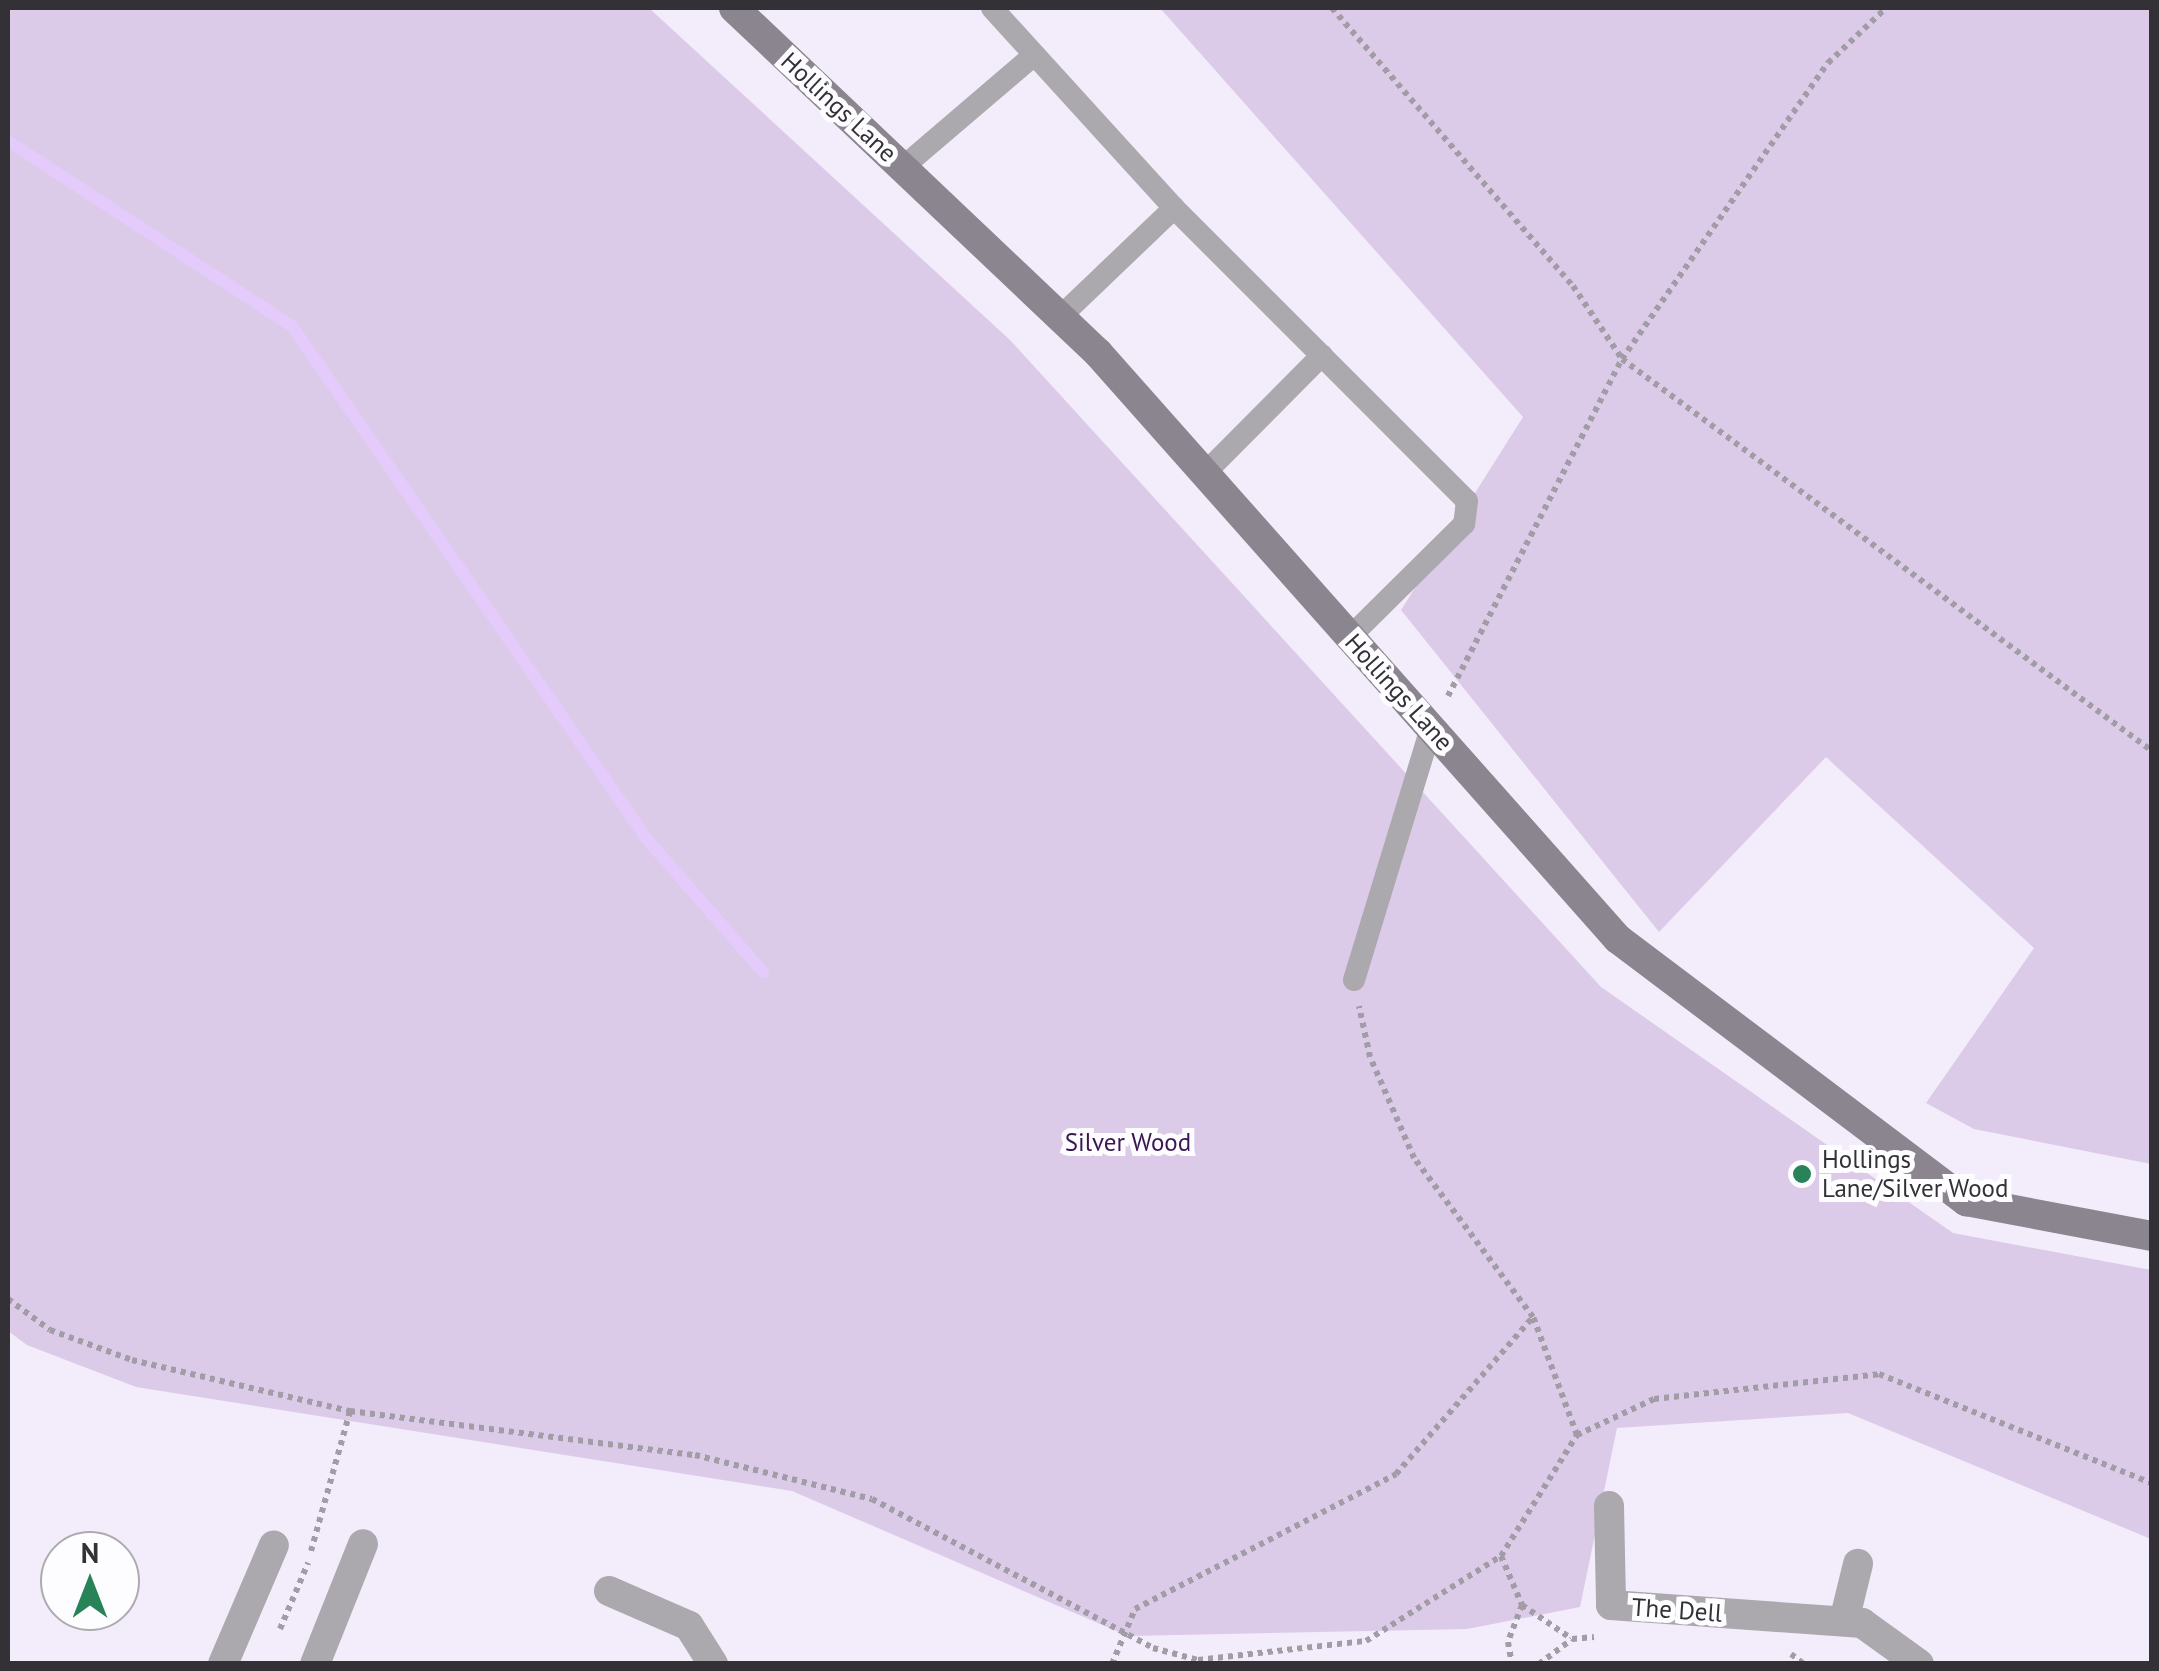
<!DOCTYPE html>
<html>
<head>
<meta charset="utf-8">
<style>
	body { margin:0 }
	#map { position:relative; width:2159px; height:1671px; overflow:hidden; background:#f3ecfa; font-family:"PT Sans",sans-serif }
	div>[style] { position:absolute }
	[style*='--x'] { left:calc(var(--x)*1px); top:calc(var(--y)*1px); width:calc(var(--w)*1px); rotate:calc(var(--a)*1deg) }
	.green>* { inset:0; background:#dbcbe9 }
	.stream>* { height:12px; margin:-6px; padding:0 6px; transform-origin:6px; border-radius:6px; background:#e5cafc }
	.path>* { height:6px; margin-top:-3px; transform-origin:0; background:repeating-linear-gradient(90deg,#a19ca6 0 5px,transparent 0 10px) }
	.lane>* { height:22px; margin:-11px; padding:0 11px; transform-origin:11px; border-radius:11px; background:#aba8ae }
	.street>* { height:30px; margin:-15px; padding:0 15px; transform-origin:15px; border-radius:15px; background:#aba8ae }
	.secondary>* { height:30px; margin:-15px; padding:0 15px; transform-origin:15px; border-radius:15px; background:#8a858e }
	.dots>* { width:28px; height:28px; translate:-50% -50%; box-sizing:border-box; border:5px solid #fdfcff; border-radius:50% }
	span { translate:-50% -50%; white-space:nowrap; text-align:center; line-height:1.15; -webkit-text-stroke:10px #fdfcff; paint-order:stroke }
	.street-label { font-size:25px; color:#343136 }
	.park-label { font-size:25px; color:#3a1751 }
	.poi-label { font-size:25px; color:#343136 }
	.left { translate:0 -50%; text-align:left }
	.frame { position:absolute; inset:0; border:10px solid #343136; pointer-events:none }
	.north { position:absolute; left:40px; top:1531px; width:100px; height:100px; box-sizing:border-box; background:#fdfcff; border:2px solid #adabaf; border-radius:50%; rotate:0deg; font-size:28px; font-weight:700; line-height:40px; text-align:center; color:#343136 }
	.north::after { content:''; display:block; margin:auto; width:35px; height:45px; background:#288359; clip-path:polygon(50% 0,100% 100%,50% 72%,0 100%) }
</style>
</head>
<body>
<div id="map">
	<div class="green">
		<i style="clip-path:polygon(8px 8px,649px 8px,1010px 340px,1601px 987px,1953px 1233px,2151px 1270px,2151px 1539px,1848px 1413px,1617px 1428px,1580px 1607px,1467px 1629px,1128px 1636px,792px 1491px,136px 1387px,27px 1345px,8px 1331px)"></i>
		<i style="clip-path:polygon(1160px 8px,2151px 8px,2151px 1164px,1974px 1129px,1926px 1103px,2034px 948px,1826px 757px,1659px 932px,1401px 610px,1523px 417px)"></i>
	</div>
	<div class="stream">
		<i style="--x:8;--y:141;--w:339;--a:33.1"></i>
		<i style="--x:292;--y:326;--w:622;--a:55.34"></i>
		<i style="--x:646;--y:838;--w:178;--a:48.9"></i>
	</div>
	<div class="path">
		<i style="--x:1332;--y:8;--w:368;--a:49.1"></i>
		<i style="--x:1573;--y:286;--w:88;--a:56.1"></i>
		<i style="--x:1622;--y:359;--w:659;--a:36.49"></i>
		<i style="--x:1448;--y:696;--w:379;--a:-62.7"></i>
		<i style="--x:1622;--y:359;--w:361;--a:-55.2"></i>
		<i style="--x:1828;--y:63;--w:80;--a:-43.5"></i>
		<i style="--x:8;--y:1299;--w:52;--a:36.4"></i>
		<i style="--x:50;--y:1330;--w:87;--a:20.1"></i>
		<i style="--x:132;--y:1360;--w:224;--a:13.2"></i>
		<i style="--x:350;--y:1411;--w:348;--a:7.3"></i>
		<i style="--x:695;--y:1455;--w:182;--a:14"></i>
		<i style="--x:872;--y:1499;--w:318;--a:27.9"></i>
		<i style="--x:1153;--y:1648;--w:47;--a:14.9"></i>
		<i style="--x:1198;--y:1660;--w:169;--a:-6.5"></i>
		<i style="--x:1366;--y:1641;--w:160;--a:-32.2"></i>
		<i style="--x:1501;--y:1556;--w:143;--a:-57.9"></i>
		<i style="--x:1577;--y:1435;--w:126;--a:-110.4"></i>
		<i style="--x:1533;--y:1317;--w:199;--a:-126.8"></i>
		<i style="--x:1414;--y:1158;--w:110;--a:-113.5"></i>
		<i style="--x:1370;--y:1057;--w:52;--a:-102.2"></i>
		<i style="--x:1577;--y:1435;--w:85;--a:-25.1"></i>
		<i style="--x:1654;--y:1399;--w:226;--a:-6.3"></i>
		<i style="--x:1879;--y:1374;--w:294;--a:21.8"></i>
		<i style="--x:311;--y:1551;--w:145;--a:-74.4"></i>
		<i style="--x:1501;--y:1556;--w:53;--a:66.8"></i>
		<i style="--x:1522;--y:1605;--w:40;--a:111"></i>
		<i style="--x:1508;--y:1642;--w:22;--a:80"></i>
		<i style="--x:1522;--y:1605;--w:60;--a:34.2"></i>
		<i style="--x:280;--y:1629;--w:72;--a:-67"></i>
		<i style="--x:1791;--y:1654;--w:16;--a:38"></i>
		<i style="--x:1112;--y:1664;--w:60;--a:-67.3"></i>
		<i style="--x:1135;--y:1609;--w:294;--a:-27.3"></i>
		<i style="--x:1396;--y:1474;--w:208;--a:-48.9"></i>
		<i style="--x:1539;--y:1664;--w:41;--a:-37.1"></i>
		<i style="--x:1572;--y:1639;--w:22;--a:-5"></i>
	</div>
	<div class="lane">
		<i style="--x:992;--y:8;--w:270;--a:47.7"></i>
		<i style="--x:1174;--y:208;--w:414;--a:45"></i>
		<i style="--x:1467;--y:501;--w:23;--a:97"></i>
		<i style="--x:1464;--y:524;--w:161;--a:135.3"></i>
		<i style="--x:903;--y:167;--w:171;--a:-40.5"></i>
		<i style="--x:1060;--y:317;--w:158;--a:-43.7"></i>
		<i style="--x:1205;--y:473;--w:166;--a:-45.2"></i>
		<i style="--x:1354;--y:980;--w:264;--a:-73"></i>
	</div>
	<div class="street">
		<i style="--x:1609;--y:1506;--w:99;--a:88.8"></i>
		<i style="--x:1611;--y:1605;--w:252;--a:4.1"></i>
		<i style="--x:1862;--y:1623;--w:70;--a:35.7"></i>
		<i style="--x:609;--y:1591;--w:87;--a:23.6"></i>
		<i style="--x:689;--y:1626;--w:45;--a:57.7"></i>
		<i style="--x:1844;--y:1621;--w:59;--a:-76.2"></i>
		<i style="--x:223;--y:1664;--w:129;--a:-66.8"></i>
		<i style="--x:315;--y:1664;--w:129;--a:-68.2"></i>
	</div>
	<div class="secondary">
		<i style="--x:734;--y:8;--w:502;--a:43.46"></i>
		<i style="--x:1098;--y:353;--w:783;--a:48.42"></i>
		<i style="--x:1618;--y:939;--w:436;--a:37"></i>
		<i style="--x:1966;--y:1201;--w:189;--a:10.7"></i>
	</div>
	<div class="dots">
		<i style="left:1802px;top:1174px;background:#288359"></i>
	</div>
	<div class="street-label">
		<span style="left:839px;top:107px;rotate:43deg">Hollings Lane</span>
		<span style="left:1399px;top:692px;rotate:48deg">Hollings Lane</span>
		<span style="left:1677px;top:1610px;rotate:4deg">The Dell</span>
	</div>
	<div class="park-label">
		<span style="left:1128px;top:1142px">Silver Wood</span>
	</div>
	<div class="poi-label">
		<span class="left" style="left:1822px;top:1174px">Hollings<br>Lane/Silver Wood</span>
	</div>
	<div class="frame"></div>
	<div class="north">N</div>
</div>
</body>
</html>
